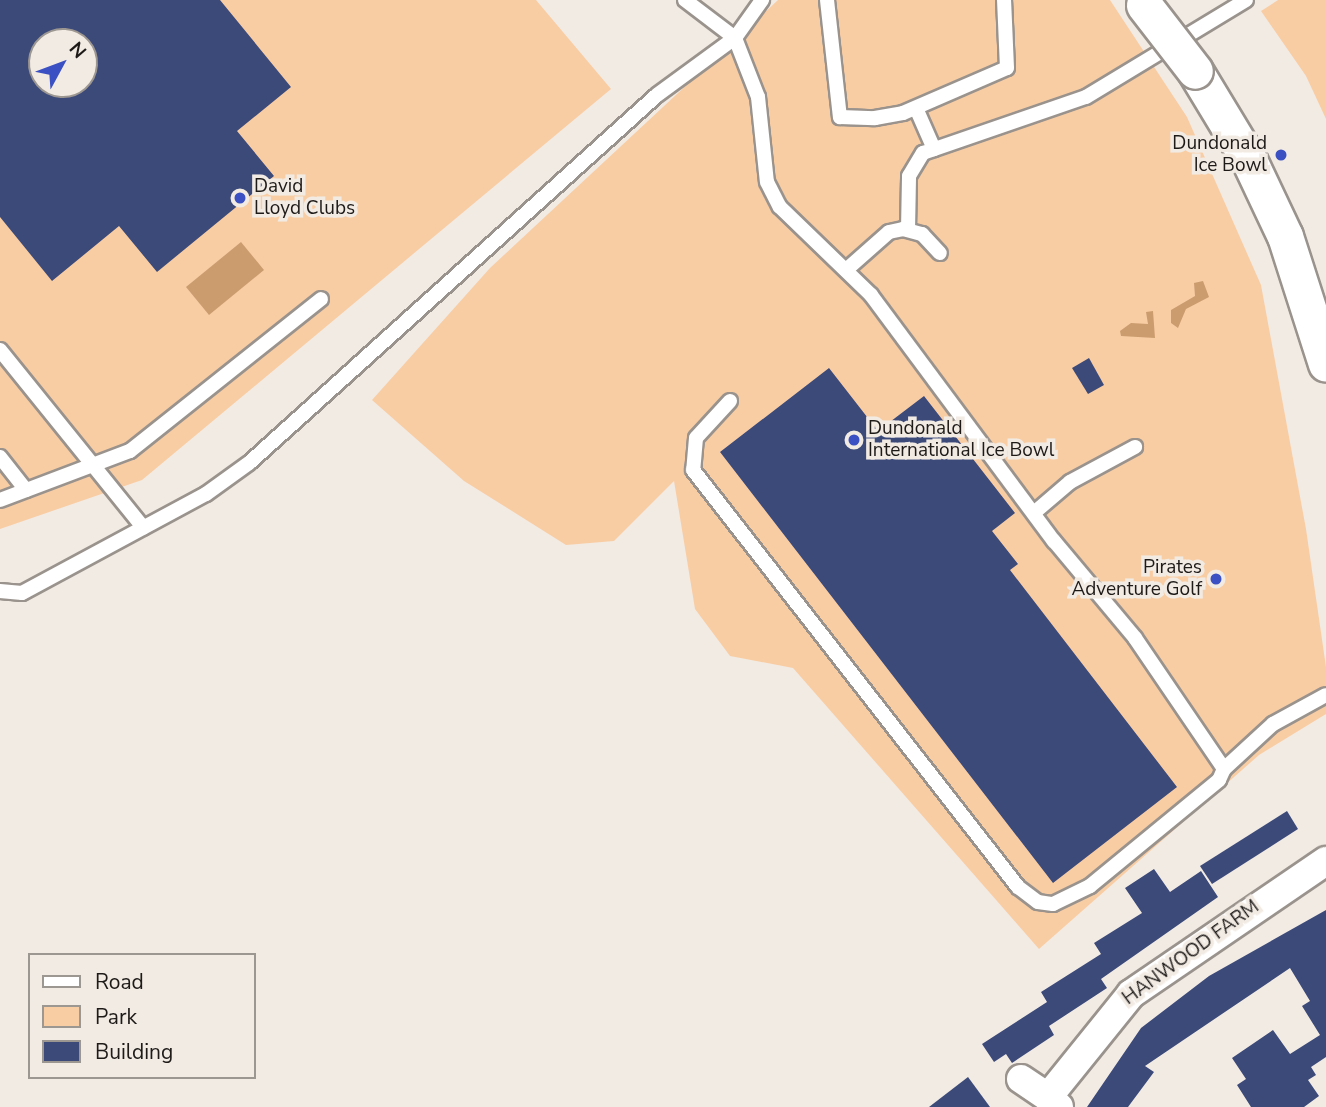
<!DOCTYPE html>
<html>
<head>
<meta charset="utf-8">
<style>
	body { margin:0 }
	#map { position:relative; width:1326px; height:1107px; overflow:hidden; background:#f2ebe4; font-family:"Nunito Sans",sans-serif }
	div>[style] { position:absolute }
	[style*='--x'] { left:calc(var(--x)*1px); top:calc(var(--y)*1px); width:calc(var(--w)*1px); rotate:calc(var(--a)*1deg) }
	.green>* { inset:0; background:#f9cda4 }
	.water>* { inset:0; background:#ca9c6e }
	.building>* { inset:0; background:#3c4a7a }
	.roads { filter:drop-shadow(2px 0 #9a938d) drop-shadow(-2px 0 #9a938d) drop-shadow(0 2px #9a938d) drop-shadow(0 -2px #9a938d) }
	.service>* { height:14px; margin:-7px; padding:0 7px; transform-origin:7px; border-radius:7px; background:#fff }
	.minor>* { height:28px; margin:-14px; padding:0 14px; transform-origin:14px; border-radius:14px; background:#fff }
	.tertiary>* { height:35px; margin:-17.5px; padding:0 17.5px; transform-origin:17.5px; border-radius:17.5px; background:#fff }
	.bridges { filter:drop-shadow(2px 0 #9a938d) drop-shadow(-2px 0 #9a938d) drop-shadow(0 2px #9a938d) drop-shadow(0 -2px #9a938d) }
	.tertiary-bridge>* { height:35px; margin:-17.5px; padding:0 17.5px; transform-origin:17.5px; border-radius:17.5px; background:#fff }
	.dots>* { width:19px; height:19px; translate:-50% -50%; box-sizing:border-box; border:4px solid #f2ebe4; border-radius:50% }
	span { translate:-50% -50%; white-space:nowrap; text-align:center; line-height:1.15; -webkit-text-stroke:7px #f2ebe4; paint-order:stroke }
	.poi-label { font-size:19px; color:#1d1a18 }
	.right { translate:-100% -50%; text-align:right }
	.left { translate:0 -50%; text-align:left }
	.street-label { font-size:19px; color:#1d1a18 }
	.legend { position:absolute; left:28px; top:953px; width:228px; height:126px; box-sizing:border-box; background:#f2ebe4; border:2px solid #9d9792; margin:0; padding:9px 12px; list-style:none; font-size:21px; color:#1d1a18 }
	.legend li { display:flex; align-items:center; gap:14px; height:35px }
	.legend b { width:35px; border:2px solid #9d9792 }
	.north { position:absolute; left:28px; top:28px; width:70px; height:70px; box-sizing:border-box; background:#f2ebe4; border:2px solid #9d9792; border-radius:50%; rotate:49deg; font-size:19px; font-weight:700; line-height:28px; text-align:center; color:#1d1a18 }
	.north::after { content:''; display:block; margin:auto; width:24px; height:32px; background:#3b50c2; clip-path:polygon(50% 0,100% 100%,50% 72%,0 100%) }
</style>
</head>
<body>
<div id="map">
	<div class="green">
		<i style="clip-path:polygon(evenodd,0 0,536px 0,611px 89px,142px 480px,0 529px,0 0,42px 42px,84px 42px,84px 84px,42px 84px,42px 42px)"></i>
		<i style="clip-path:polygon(778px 0,1110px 0,1187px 117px,1261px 285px,1306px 529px,1326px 667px,1326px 714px,1259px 755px,1039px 949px,793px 668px,730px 656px,695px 609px,674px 481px,614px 541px,566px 545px,464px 481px,372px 400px,490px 268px)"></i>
		<i style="clip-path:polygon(1278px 0,1326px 0,1326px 119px,1306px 76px,1261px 11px)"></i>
	</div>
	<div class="water">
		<i style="clip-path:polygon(241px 242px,264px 270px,209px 315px,186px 287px)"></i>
		<i style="clip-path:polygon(1203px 281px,1209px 297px,1186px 309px,1178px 328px,1171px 323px,1171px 310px,1195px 296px,1194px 283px)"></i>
		<i style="clip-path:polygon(1153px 311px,1155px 338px,1121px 336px,1120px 331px,1131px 323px,1148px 324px,1146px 312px)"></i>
	</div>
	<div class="building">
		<i style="clip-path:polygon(evenodd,0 0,220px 0,291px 87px,237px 131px,274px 176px,157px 272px,119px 226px,52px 281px,0 217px,0 0,42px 42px,84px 42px,84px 84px,42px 84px,42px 42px)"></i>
		<i style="clip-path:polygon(1089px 358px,1104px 385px,1088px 394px,1072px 368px)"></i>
		<i style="clip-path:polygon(829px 368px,878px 431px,924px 396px,1015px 513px,992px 531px,1018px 564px,1010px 570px,1177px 787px,1053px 883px,720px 452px)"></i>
		<i style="clip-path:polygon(1287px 811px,1298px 829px,1212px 884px,1200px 866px)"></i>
		<i style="clip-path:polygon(1154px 869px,1170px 892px,1201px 871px,1218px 897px,1101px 979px,1107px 988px,1049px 1026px,1054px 1035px,1012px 1063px,1006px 1054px,994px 1062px,982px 1044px,1047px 1002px,1041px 992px,1101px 954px,1094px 943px,1142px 913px,1125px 888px)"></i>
		<i style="clip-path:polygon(1326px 910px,1326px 1057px,1311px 1067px,1316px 1075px,1308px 1080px,1319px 1096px,1304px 1107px,1251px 1107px,1237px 1085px,1246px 1079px,1232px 1058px,1273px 1030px,1290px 1054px,1320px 1035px,1302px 1006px,1310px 1001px,1290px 968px,1145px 1066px,1154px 1072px,1128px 1107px,1087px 1107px,1141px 1028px,1209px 976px)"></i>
		<i style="clip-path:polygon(968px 1077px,990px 1107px,929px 1107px)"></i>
	</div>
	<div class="roads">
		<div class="service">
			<i style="--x:685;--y:0;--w:63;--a:37.2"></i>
			<i style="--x:735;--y:38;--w:63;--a:68.7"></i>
			<i style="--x:758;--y:97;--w:85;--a:84"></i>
			<i style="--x:767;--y:182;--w:28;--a:63"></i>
			<i style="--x:780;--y:207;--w:127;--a:44"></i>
			<i style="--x:871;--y:295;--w:307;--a:53.4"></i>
			<i style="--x:1054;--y:541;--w:126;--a:50.1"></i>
			<i style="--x:1135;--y:638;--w:158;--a:55.8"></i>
			<i style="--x:1224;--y:769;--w:67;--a:-42.6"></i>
			<i style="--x:1273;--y:724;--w:60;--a:-28.7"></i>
			<i style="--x:827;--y:0;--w:118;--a:83.7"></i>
			<i style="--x:840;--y:117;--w:35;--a:2"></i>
			<i style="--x:875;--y:118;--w:28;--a:-10"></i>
			<i style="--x:903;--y:113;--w:113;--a:-23.4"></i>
			<i style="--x:1007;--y:68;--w:68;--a:-92.5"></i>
			<i style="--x:916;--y:108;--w:45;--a:66.3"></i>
			<i style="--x:908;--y:230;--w:54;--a:-88.9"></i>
			<i style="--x:909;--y:176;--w:27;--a:-59"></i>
			<i style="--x:923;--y:153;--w:172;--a:-19"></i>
			<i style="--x:1086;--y:97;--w:187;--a:-31.2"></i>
			<i style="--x:846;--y:270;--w:57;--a:-41.5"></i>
			<i style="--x:889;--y:232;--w:14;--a:-12"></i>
			<i style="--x:903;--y:229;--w:20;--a:15"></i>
			<i style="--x:922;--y:234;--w:26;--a:47"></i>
			<i style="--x:0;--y:350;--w:228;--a:51.1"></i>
			<i style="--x:730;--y:401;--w:50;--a:132.6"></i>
			<i style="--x:696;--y:438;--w:32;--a:95"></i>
			<i style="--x:693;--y:470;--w:529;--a:52.07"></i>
			<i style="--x:1018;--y:887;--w:25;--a:37"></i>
			<i style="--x:1038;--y:902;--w:15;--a:8"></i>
			<i style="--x:1053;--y:904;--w:41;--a:-25.9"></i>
			<i style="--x:1090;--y:886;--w:167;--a:-39.4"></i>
			<i style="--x:1219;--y:780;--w:12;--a:-66"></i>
			<i style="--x:0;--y:457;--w:42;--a:51.8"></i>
			<i style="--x:0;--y:500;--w:139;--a:-20.7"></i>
			<i style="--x:130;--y:451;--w:244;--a:-38.5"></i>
			<i style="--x:1035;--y:512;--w:46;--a:-40.6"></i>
			<i style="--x:1070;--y:482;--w:74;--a:-28.3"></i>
			<i style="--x:0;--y:591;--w:22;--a:5"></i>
			<i style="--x:22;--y:593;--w:209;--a:-28.3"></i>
			<i style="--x:206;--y:494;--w:53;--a:-35.8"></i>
			<i style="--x:249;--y:463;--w:549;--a:-42.05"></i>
			<i style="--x:657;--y:95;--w:97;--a:-36.2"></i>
			<i style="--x:735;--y:38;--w:47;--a:-54.6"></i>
		</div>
		<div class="minor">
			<i style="--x:1021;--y:1079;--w:32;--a:34"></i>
			<i style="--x:1059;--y:1107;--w:15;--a:-138"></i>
			<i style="--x:1048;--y:1097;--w:132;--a:-51.1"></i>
			<i style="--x:1131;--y:994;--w:236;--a:-34.3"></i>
		</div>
		<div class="tertiary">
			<i style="--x:1195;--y:71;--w:104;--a:58.8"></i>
			<i style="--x:1249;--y:160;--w:84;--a:64.7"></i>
			<i style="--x:1285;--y:236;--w:134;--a:72.2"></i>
		</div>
	</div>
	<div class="bridges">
		<div class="tertiary-bridge">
			<i style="--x:1144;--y:5;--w:83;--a:52.3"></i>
		</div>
	</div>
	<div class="dots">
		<i style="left:1281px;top:155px;background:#3b50c2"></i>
		<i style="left:240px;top:198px;background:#3b50c2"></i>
		<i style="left:854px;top:440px;background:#3b50c2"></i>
		<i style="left:1216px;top:579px;background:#3b50c2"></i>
	</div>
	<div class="poi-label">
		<span class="right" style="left:1267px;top:155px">Dundonald<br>Ice Bowl</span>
		<span class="left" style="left:254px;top:198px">David<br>Lloyd Clubs</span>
		<span class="left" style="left:868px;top:440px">Dundonald<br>International Ice Bowl</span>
		<span class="right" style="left:1202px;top:579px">Pirates<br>Adventure Golf</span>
	</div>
	<div class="street-label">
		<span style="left:1191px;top:953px;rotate:-36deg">HANWOOD FARM</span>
	</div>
	<ul class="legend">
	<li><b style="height:9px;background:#fff"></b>Road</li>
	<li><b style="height:19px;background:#f9cda4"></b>Park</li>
	<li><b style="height:19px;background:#3c4a7a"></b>Building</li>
	</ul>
	<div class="north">N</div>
</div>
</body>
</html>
